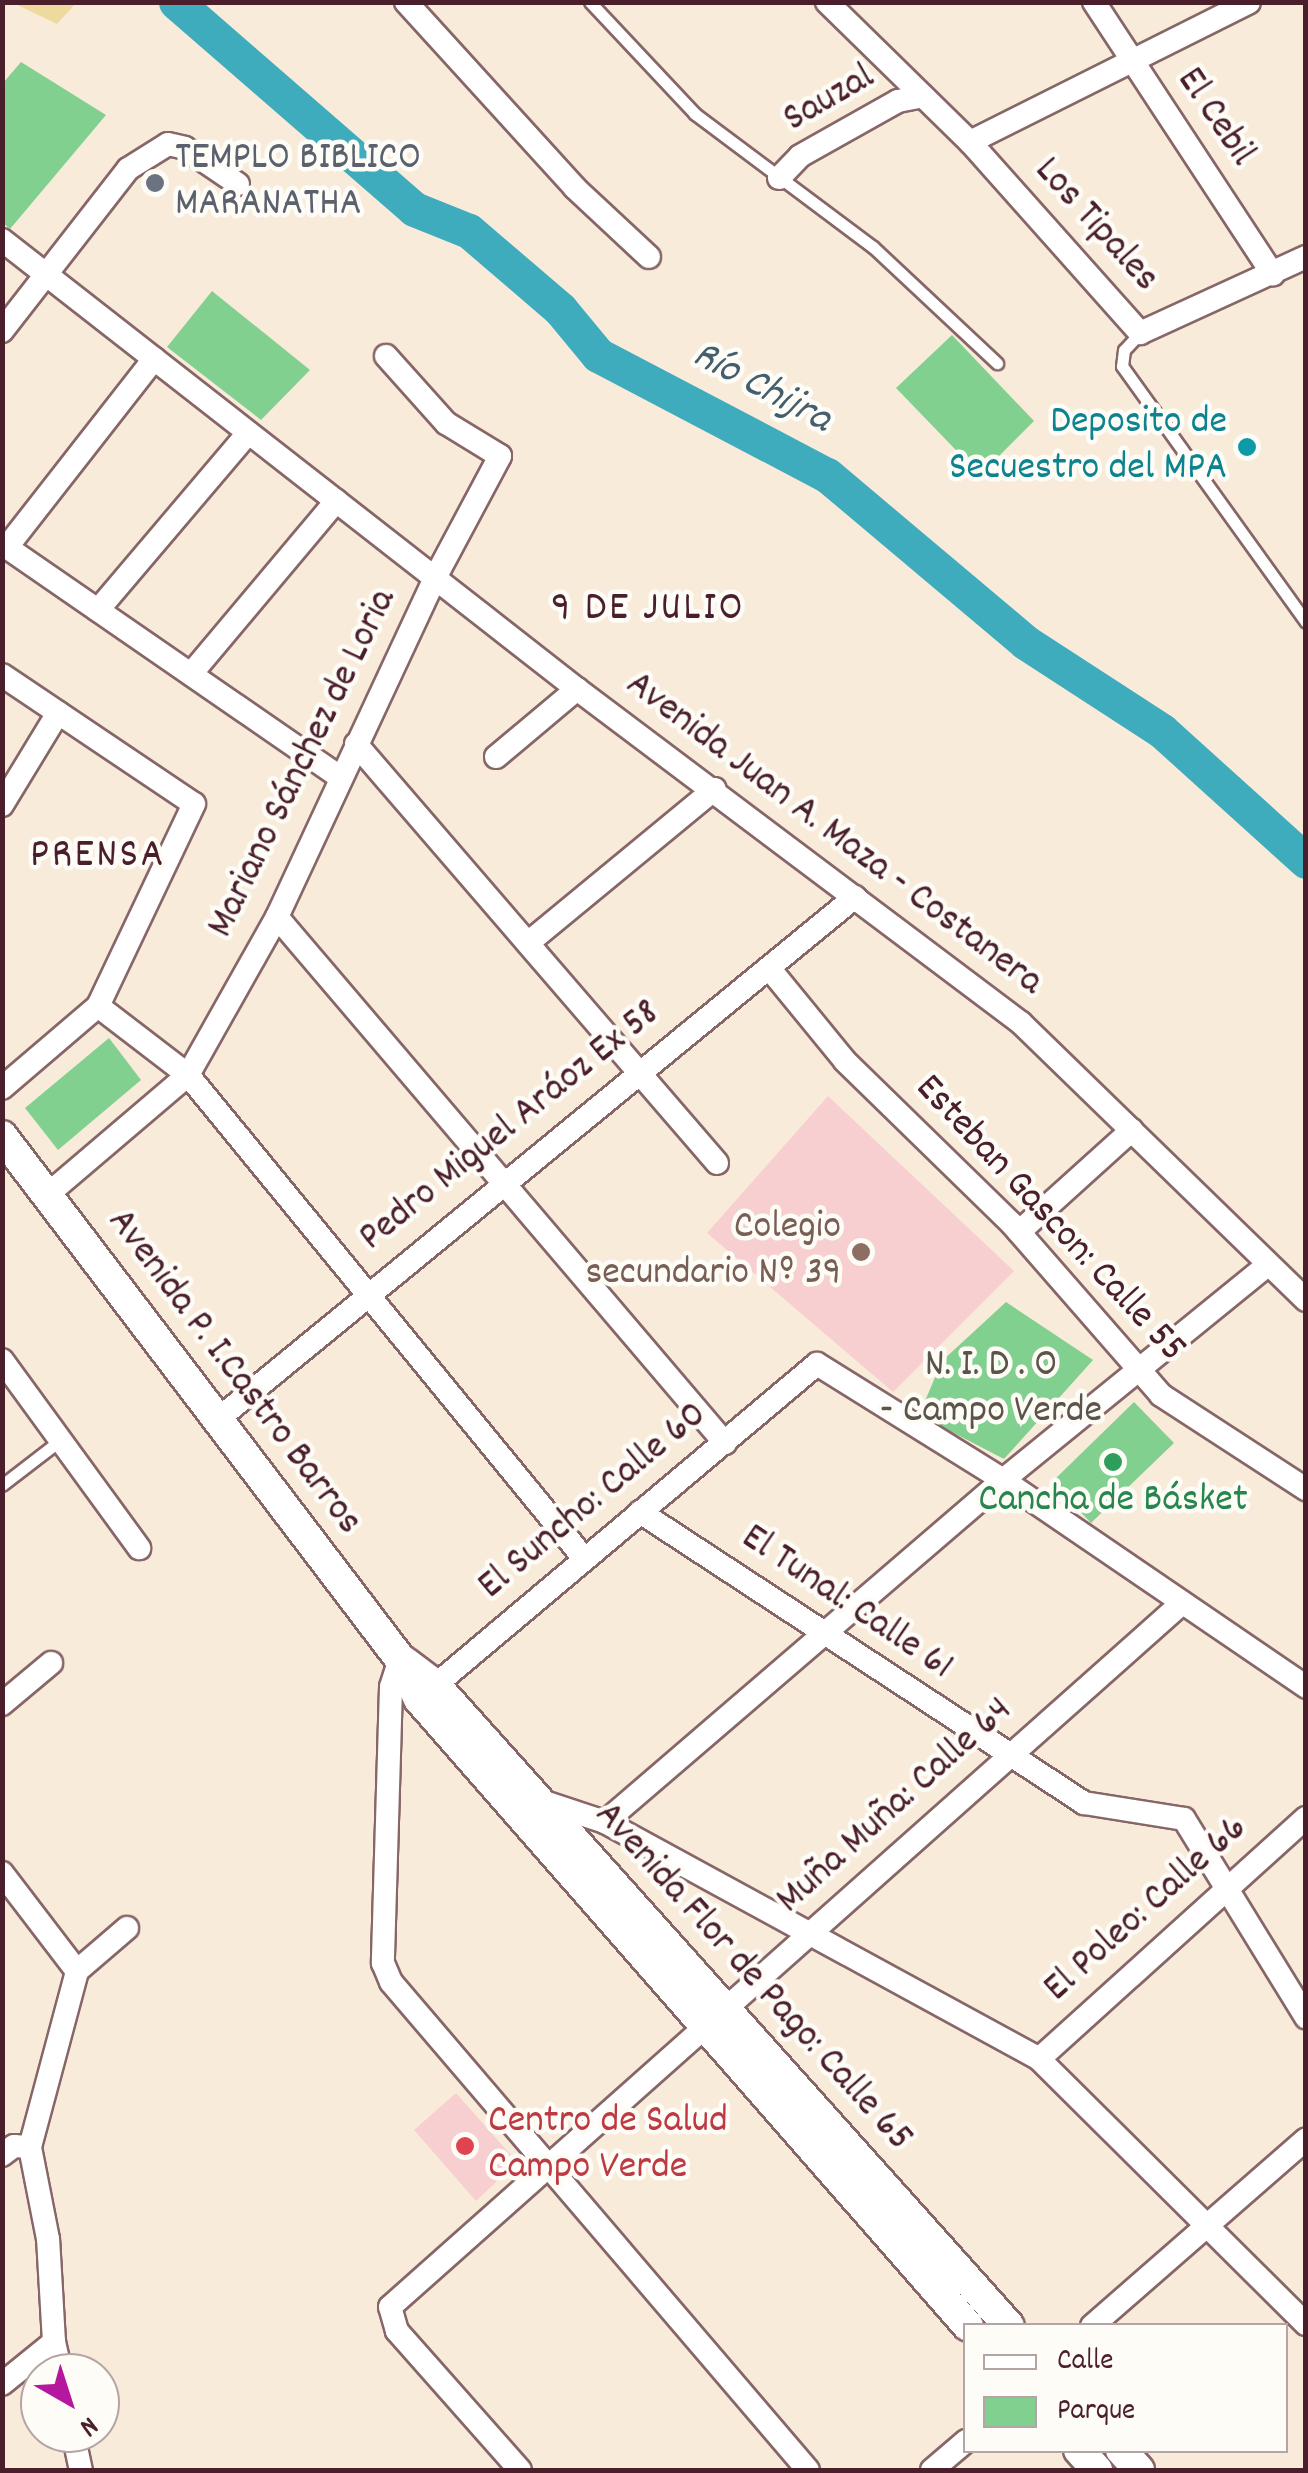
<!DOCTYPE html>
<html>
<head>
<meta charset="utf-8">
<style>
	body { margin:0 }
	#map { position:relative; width:1308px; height:2473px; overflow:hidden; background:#f9ebda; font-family:Dekko,sans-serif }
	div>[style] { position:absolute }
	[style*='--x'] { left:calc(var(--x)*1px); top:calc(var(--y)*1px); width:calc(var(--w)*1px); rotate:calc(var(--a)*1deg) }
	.built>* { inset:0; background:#f7cfd1 }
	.green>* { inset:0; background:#82d08f }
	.sand>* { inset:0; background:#eeda9e }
	.river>* { height:35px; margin:-17.5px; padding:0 17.5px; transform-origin:17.5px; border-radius:17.5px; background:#3facbe }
	.roads { filter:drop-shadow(2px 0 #876668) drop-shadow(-2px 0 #876668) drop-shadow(0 2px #876668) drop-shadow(0 -2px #876668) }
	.lane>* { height:11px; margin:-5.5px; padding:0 5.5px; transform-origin:5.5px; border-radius:5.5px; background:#fff }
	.street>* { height:22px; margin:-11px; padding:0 11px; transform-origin:11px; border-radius:11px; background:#fff }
	.secondary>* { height:30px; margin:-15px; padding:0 15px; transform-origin:15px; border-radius:15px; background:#fff }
	.dots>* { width:28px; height:28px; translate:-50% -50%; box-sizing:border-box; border:5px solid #fdfcf7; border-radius:50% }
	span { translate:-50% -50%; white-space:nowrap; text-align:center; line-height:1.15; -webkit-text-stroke:9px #fdfcf7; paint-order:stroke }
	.street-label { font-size:40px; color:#4a1f2b }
	.worship-label { font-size:40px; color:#5b616d }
	.left { translate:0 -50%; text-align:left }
	.culture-label { font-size:40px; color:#0d838f }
	.right { translate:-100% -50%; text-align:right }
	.education-label { font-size:40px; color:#785e54 }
	.park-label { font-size:40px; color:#5b5449 }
	.leisure-label { font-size:40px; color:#27864d }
	.health-label { font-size:40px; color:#be3a42 }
	.water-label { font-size:42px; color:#455e6d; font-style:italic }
	.neighbourhood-label { font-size:42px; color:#4a1f2b; letter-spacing:2.5px }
	.frame { position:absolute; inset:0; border:5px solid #4a1f2b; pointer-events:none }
	.legend { position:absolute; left:963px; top:2323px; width:325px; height:130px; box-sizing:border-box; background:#fdfcf7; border:2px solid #b5a4a5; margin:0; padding:12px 18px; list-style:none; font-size:30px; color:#4a1f2b }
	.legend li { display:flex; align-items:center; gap:20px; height:50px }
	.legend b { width:50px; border:2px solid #b5a4a5 }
	.north { position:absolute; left:20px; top:2353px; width:100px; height:100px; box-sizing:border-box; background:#fdfcf7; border:2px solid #b5a4a5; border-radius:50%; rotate:141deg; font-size:28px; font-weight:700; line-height:40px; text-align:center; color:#4a1f2b }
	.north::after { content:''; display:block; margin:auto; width:35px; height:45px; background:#b5179e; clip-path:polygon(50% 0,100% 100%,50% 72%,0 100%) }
</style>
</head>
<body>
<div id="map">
	<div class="built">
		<i style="clip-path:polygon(828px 1096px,1014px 1271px,893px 1392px,707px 1233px)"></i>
		<i style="clip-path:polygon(456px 2093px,517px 2162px,476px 2201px,414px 2130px)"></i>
	</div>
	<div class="green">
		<i style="clip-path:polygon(21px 62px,106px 115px,10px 229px,3px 223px,3px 83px)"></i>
		<i style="clip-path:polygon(212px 291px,310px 370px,261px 420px,167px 347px)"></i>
		<i style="clip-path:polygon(952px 335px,1034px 421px,980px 475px,896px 388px)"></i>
		<i style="clip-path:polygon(109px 1038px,141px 1080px,58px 1150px,25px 1108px)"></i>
		<i style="clip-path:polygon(1006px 1302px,1093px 1360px,1004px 1459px,919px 1415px,942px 1361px)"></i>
		<i style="clip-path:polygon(1134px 1402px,1174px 1443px,1091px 1523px,1052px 1482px)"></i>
	</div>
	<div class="sand">
		<i style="clip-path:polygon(13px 3px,76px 3px,57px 24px)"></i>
	</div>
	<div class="river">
		<i style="--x:176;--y:2;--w:315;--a:41"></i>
		<i style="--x:414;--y:209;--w:59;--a:21.8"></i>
		<i style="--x:469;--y:231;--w:120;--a:40.6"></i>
		<i style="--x:560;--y:309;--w:60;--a:50.4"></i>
		<i style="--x:598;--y:355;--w:259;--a:27.7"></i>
		<i style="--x:827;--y:475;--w:259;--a:40.1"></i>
		<i style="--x:1025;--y:642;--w:163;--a:33"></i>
		<i style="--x:1162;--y:731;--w:194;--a:42.1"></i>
	</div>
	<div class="roads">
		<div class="lane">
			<i style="--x:590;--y:2;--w:154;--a:46.8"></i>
			<i style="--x:695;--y:114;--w:222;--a:36.8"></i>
			<i style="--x:873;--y:247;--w:170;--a:43.1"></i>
			<i style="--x:1140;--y:333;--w:23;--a:133"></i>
			<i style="--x:1124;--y:350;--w:16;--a:97"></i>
			<i style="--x:1122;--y:366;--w:315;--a:54.3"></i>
			<i style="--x:2;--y:1485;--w:76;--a:-37.5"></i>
		</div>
		<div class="street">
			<i style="--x:406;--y:2;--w:251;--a:47.7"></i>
			<i style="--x:575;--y:188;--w:101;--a:43"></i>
			<i style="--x:827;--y:2;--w:200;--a:44.4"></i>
			<i style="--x:970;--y:142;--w:256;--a:48.3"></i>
			<i style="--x:1140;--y:333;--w:183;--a:-24.6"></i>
			<i style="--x:1094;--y:2;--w:326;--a:56.7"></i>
			<i style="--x:970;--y:142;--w:312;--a:-26.6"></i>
			<i style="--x:779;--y:178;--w:30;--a:-46"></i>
			<i style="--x:800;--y:156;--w:112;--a:-29.3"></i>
			<i style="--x:898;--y:101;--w:25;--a:-11"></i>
			<i style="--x:2;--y:240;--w:730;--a:37.99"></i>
			<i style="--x:577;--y:689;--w:556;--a:36.95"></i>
			<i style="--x:1021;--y:1023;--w:397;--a:44.2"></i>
			<i style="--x:2;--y:331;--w:205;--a:-52.1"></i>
			<i style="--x:128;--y:169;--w:47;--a:-32"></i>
			<i style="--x:168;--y:144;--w:17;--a:13"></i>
			<i style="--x:185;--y:148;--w:64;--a:34.2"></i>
			<i style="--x:2;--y:544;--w:411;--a:34.6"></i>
			<i style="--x:7;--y:547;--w:239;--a:-52"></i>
			<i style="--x:98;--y:610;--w:231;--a:-49.7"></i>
			<i style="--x:191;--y:674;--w:226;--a:-50"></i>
			<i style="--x:2;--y:675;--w:231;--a:33.9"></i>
			<i style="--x:194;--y:804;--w:224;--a:115.4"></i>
			<i style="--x:98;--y:1006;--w:126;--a:139.5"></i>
			<i style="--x:356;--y:744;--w:553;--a:49.25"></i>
			<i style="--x:496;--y:757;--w:106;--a:-40"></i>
			<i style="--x:2;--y:805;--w:108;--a:-58.7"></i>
			<i style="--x:277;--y:917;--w:691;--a:49.58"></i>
			<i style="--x:528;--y:943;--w:242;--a:-39.5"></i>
			<i style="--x:769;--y:968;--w:120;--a:50.7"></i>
			<i style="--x:845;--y:1061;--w:233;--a:44.3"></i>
			<i style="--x:1012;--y:1224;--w:227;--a:48.9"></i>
			<i style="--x:1161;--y:1395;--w:173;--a:33"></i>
			<i style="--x:98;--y:1006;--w:113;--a:37.5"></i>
			<i style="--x:188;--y:1075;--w:623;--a:50.67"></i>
			<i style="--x:47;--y:1195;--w:185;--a:-40.4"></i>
			<i style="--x:188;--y:1075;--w:181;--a:-60.6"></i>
			<i style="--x:277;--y:917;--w:376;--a:-65"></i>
			<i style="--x:436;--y:576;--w:136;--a:-61.9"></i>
			<i style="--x:500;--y:456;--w:63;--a:-148.6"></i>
			<i style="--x:446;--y:423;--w:90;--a:-131.8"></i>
			<i style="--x:1019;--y:1232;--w:152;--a:-42.1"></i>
			<i style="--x:2;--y:1360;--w:233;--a:53.9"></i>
			<i style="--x:217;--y:1420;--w:825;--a:-39.34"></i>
			<i style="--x:640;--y:1512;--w:531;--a:33.24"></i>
			<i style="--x:1084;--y:1803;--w:101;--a:9.1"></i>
			<i style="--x:1184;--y:1819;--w:233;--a:58.4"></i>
			<i style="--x:400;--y:1659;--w:29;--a:108"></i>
			<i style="--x:391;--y:1687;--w:276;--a:91.7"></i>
			<i style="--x:383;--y:1963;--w:21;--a:67"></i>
			<i style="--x:391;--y:1982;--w:642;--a:49.49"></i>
			<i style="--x:426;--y:1693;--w:511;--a:-40.08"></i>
			<i style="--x:817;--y:1364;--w:219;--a:31.9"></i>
			<i style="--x:1003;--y:1480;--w:367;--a:34.3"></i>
			<i style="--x:2;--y:1704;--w:64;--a:-39.9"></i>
			<i style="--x:538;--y:1800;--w:71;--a:18.2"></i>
			<i style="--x:605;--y:1822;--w:494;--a:28.6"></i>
			<i style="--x:1039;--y:2059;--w:376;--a:44.8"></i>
			<i style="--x:605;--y:1822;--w:525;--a:-40.67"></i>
			<i style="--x:1003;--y:1480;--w:339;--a:-39.1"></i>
			<i style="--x:2;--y:1873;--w:123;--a:52.6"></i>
			<i style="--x:1039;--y:2059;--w:360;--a:-42.1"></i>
			<i style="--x:2;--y:2155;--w:15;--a:-37"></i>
			<i style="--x:14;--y:2146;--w:16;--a:4"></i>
			<i style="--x:1092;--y:2326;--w:284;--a:-41.1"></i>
			<i style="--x:54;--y:2342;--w:32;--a:77"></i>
			<i style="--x:2;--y:2384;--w:67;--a:-38.9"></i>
			<i style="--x:54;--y:2342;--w:103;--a:-93.3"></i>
			<i style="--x:48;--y:2239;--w:94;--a:-101.1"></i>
			<i style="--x:30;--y:2147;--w:182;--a:-75"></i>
			<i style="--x:77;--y:1971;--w:66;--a:-40.7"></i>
			<i style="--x:73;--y:2433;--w:38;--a:78"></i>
			<i style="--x:520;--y:2470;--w:186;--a:-131.5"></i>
			<i style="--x:397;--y:2331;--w:25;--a:-106"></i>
			<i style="--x:390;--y:2307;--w:1060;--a:-41.63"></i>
			<i style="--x:932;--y:2470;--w:45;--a:-40.5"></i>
		</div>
		<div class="secondary">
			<i style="--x:2;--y:1136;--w:657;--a:52.73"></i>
			<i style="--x:400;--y:1659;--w:44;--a:64.6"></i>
			<i style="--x:419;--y:1699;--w:833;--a:48.79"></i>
			<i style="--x:406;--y:1663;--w:36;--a:37"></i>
			<i style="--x:435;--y:1685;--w:860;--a:48.16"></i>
			<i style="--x:1079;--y:2450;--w:27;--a:48"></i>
			<i style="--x:1121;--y:2450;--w:27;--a:48"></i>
		</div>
	</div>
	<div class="dots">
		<i style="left:155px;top:183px;background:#6b7280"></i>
		<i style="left:1247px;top:447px;background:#0f9aa8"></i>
		<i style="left:861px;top:1252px;background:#8d6e63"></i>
		<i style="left:1113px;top:1462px;background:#2e9e5b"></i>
		<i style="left:465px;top:2146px;background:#e0444e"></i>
	</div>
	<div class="street-label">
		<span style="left:830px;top:100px;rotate:-30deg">Sauzal</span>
		<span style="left:1214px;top:118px;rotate:56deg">El Cebil</span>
		<span style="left:1095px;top:226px;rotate:48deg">Los Tipales</span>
		<span style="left:304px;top:764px;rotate:-64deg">Mariano Sánchez de Loria</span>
		<span style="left:833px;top:835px;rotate:37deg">Avenida Juan A. Maza - Costanera</span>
		<span style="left:511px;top:1127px;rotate:-39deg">Pedro Miguel Aráoz Ex 58</span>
		<span style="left:1049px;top:1220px;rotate:47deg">Esteban Gascon: Calle 55</span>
		<span style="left:233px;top:1373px;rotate:53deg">Avenida P. I.Castro Barros</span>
		<span style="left:594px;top:1502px;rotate:-40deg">El Suncho: Calle 60</span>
		<span style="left:846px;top:1604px;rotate:34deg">El Tunal: Calle 61</span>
		<span style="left:896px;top:1807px;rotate:-42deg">Muña Muña: Calle 64</span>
		<span style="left:1147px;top:1910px;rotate:-42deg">El Poleo: Calle 66</span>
		<span style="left:752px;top:1978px;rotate:48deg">Avenida Flor de Pago: Calle 65</span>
	</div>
	<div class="worship-label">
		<span class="left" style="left:175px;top:183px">TEMPLO BIBLICO<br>MARANATHA</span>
	</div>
	<div class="culture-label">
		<span class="right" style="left:1227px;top:447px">Deposito de<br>Secuestro del MPA</span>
	</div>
	<div class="education-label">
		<span class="right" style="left:841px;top:1252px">Colegio<br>secundario Nº 39</span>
	</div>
	<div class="park-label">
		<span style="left:991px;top:1390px">N. I. D . O<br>- Campo Verde</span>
	</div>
	<div class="leisure-label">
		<span style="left:1113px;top:1502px">Cancha de Básket</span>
	</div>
	<div class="health-label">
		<span class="left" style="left:488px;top:2146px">Centro de Salud<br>Campo Verde</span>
	</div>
	<div class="water-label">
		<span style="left:761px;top:389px;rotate:28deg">Río Chijra</span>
	</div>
	<div class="neighbourhood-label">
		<span style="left:648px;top:610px">9 DE JULIO</span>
		<span style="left:98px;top:857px">PRENSA</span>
	</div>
	<div class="frame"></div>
	<ul class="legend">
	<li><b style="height:12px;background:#fff"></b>Calle</li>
	<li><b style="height:28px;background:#82d08f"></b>Parque</li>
	</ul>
	<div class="north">N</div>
</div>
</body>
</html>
